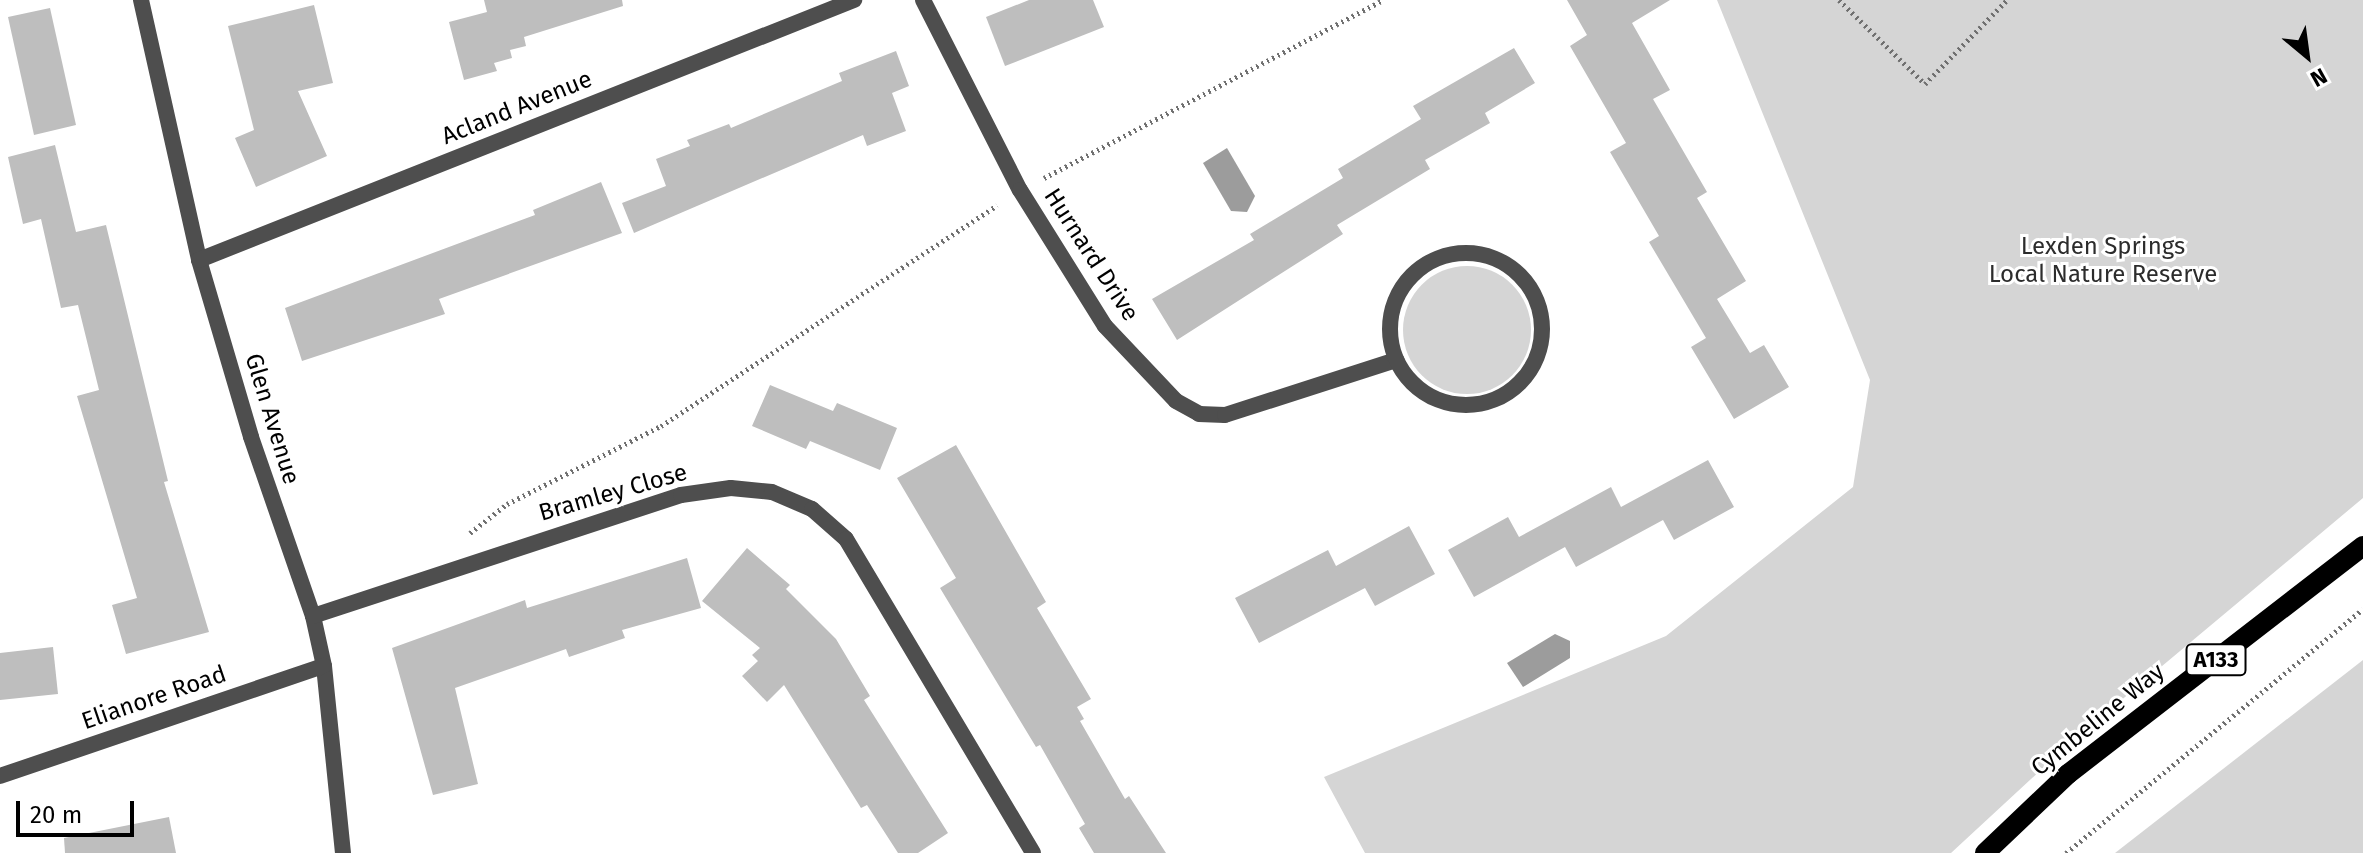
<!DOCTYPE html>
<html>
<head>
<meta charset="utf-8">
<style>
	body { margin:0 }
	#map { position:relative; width:2363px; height:853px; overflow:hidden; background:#fff; font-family:"Fira Sans",sans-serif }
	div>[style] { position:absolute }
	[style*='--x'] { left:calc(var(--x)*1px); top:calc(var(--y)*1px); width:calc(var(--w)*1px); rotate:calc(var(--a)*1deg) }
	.green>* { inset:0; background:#d5d5d5 }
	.round { border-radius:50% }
	.water>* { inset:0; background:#9c9c9c }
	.building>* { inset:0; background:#bebebe }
	.path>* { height:5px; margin-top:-2.5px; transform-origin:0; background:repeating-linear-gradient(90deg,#707070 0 2px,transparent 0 6px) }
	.street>* { height:16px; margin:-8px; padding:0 8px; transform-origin:8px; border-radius:8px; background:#4e4e4e }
	.street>.ring { margin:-8px; padding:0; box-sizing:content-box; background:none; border:16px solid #4e4e4e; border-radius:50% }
	.primary>* { height:20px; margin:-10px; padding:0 10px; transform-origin:10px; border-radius:10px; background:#000 }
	span { translate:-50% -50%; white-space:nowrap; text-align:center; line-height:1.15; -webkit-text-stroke:6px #fff; paint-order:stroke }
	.shield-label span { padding:2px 6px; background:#fff; border:2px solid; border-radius:6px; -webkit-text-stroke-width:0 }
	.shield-label { font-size:22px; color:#000; font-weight:700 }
	.street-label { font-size:24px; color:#000 }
	.park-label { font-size:24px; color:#2c2c2c }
	.north { position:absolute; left:2267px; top:16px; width:80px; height:80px; -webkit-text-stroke:6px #fff; paint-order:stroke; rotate:151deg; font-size:22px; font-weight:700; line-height:32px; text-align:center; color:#000 }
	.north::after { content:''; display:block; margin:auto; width:28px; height:36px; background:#000; clip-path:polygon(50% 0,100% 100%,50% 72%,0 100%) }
	.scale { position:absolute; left:16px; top:801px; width:118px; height:36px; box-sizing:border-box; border:4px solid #000; border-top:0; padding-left:10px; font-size:24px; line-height:28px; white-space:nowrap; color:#000; -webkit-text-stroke:6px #fff; paint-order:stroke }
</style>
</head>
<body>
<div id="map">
	<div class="green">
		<i style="clip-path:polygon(1717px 0,2363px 0,2363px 498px,2070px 743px,1951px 853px,1365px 853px,1324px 777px,1666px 636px,1853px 487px,1870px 380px)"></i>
		<i class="round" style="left:1403px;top:266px;width:128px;height:128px"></i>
		<i style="clip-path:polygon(2363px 660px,2363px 853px,2115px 853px)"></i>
	</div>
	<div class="water">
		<i style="clip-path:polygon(1227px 148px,1255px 196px,1247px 212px,1231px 211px,1203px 163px)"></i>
		<i style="clip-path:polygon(1555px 634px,1570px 641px,1570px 658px,1523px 687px,1507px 663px)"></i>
	</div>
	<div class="building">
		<i style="clip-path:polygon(484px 0,622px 0,623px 6px,524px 37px,526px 46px,510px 50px,512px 58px,494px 63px,497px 71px,464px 80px,449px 22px,487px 12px)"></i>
		<i style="clip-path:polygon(1029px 0,1093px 0,1104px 27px,1005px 66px,986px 17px)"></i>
		<i style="clip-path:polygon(1567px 0,1670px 0,1632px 23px,1670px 90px,1653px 99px,1707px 192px,1697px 198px,1746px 281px,1717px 299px,1750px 353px,1764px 345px,1789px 387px,1734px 419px,1691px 347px,1706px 338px,1649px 242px,1659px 236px,1610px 152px,1626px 143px,1570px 46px,1587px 35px)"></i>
		<i style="clip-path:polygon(314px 5px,333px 83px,298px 91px,327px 156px,256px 187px,235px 138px,254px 130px,228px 26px)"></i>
		<i style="clip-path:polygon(50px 8px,76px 125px,34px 135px,8px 17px)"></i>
		<i style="clip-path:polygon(1514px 48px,1535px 83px,1485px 113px,1490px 123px,1425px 160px,1430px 169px,1337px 225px,1343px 234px,1177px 340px,1152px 299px,1254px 240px,1250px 234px,1343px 178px,1338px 169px,1421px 119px,1413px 106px)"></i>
		<i style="clip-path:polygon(896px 51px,909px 86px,892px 93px,906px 131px,867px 146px,863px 135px,634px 233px,622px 203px,666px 186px,656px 159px,690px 146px,687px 140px,729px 124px,731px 128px,842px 81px,839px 73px)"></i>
		<i style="clip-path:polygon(55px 145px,76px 232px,106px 225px,168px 481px,164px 482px,209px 632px,126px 654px,112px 605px,137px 598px,77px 396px,99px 390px,78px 305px,61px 308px,41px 219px,23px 224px,8px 157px)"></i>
		<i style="clip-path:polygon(601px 182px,622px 233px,439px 299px,445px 314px,302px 361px,285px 308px,535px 215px,533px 210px)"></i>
		<i style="clip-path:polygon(770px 385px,833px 411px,837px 403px,897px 428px,880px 470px,810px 441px,806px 449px,752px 426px)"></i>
		<i style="clip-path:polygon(956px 445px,1046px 602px,1037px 608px,1091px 699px,1077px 707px,1084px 719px,1080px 721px,1125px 799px,1129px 796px,1166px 853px,1094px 853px,1079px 828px,1085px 824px,1040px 745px,1036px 747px,940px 588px,956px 578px,897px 478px)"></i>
		<i style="clip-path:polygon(1708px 460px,1734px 507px,1674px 540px,1663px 520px,1576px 567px,1565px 547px,1474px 597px,1448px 550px,1508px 517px,1519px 537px,1611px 487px,1621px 507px)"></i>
		<i style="clip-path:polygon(1409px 526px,1435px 574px,1375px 606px,1365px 588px,1259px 643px,1235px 598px,1328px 550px,1336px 566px)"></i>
		<i style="clip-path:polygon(747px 548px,790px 585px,786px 589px,836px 639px,870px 696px,864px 700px,948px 833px,918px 853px,898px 853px,867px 805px,861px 808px,784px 685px,767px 702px,742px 676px,758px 661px,752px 655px,760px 648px,702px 601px)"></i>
		<i style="clip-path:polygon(687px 558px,701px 608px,622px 630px,625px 638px,569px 657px,566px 649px,455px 688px,478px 784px,433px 795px,392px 648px,525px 600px,527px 608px)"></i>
		<i style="clip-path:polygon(53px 647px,58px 694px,0 700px,0 653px)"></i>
		<i style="clip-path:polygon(169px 817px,176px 853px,65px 853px,64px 838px)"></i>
	</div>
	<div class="path">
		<i style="--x:1839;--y:0;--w:120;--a:44.3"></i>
		<i style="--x:1925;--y:84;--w:117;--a:-45.7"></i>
		<i style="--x:1044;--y:178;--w:383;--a:-27.7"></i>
		<i style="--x:470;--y:533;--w:47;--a:-38.1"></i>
		<i style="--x:507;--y:504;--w:173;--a:-26.9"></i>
		<i style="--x:661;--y:426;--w:402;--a:-33.3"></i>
		<i style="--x:2066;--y:853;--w:384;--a:-39.4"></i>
	</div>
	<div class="street">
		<i style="--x:141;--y:0;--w:266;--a:77.4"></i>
		<i style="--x:199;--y:260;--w:184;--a:73.6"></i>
		<i style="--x:251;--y:437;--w:189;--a:70.9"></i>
		<i style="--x:313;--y:616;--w:51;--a:77.6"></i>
		<i style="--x:324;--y:666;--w:188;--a:84.2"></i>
		<i style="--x:923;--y:0;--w:213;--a:63"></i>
		<i style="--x:1020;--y:190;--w:160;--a:58"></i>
		<i style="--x:1105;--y:326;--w:103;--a:46.6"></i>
		<i style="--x:1176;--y:401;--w:26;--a:29"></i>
		<i style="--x:1199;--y:414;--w:26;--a:2"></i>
		<i style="--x:1225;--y:415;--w:180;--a:-17.8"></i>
		<i class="ring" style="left:1390px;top:253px;width:136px;height:136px"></i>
		<i style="--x:199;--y:260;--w:705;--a:-21.65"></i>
		<i style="--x:313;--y:616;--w:387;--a:-18.2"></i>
		<i style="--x:681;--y:495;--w:50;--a:-8"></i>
		<i style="--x:731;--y:488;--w:41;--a:5.6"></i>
		<i style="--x:772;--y:492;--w:43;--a:23"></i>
		<i style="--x:812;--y:509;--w:45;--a:41.4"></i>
		<i style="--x:846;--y:539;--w:365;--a:59.2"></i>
		<i style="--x:0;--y:776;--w:342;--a:-18.8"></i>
	</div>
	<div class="primary">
		<i style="--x:1985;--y:853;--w:115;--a:-43.6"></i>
		<i style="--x:2068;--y:774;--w:373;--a:-37.7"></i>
	</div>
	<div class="shield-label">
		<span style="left:2216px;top:660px">A133</span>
	</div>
	<div class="street-label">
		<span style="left:517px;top:108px;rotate:-22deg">Acland Avenue</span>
		<span style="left:1091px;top:255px;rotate:57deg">Hurnard Drive</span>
		<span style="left:272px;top:419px;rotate:73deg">Glen Avenue</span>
		<span style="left:613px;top:493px;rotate:-16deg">Bramley Close</span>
		<span style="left:154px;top:698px;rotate:-19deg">Elianore Road</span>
		<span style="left:2098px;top:720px;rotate:-39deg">Cymbeline Way</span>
	</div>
	<div class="park-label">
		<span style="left:2103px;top:261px">Lexden Springs<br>Local Nature Reserve</span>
	</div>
	<div class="north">N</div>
	<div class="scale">20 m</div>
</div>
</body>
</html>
